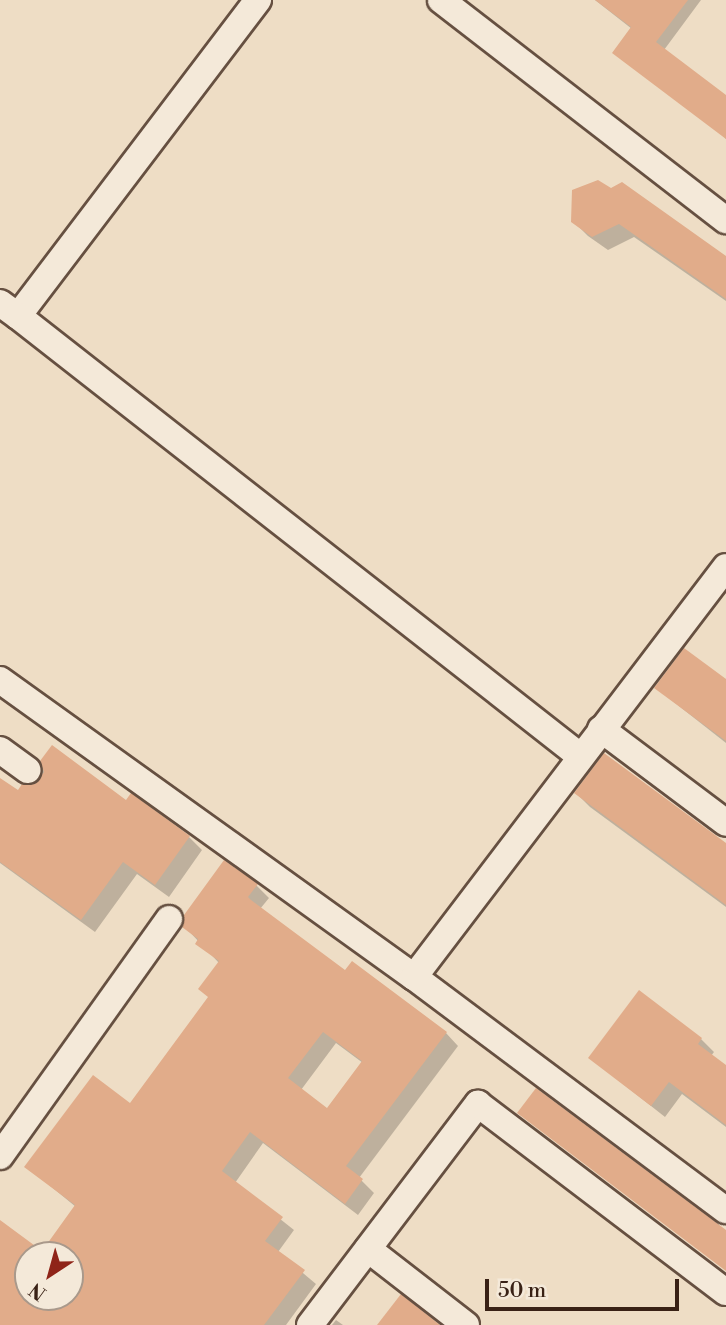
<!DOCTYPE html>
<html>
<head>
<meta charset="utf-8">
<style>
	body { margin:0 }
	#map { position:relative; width:726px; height:1325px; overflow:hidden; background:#eeddc5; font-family:"Libre Bodoni",serif }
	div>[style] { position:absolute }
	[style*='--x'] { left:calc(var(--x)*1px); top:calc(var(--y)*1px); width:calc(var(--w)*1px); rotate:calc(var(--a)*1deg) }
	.shadow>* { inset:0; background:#0003 }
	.building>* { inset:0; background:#e1ac8a }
	.roads { filter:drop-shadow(2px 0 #665041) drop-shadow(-2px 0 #665041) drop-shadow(0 2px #665041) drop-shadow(0 -2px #665041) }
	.minor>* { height:26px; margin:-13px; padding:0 13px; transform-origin:13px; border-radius:13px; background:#f4e9d9 }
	span { translate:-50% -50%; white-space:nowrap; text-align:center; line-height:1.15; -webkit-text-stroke:5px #f4e9d9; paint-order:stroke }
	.north { position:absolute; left:14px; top:1241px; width:70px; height:70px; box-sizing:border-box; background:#f4e9d9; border:2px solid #a9998b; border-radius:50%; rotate:216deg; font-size:19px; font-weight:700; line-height:28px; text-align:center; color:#392115 }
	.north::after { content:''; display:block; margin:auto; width:24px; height:32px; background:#8f2418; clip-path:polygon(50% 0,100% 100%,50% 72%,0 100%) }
	.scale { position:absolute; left:485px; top:1279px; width:194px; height:32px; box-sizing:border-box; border:4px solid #392115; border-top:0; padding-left:9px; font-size:21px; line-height:24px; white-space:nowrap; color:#392115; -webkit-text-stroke:5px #f4e9d9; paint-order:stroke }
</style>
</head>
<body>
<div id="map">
	<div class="shadow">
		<i style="clip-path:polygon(595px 0,701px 0,664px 50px,726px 97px,726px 139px,632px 29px)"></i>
		<i style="clip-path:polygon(574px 191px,726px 258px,726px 301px,634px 237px,608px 250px,588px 236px,573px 221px)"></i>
		<i style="clip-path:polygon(726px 681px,726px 743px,656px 688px)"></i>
		<i style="clip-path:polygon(42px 761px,189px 837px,202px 850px,169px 897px,137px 874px,95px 932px,0 863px,0 780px,18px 793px,23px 786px,42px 781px)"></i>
		<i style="clip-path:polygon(576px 793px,726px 846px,726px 907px,590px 807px)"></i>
		<i style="clip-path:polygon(evenodd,256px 885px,269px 898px,260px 909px,345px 972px,446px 1033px,458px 1046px,359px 1178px,374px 1193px,358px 1215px,263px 1143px,235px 1183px,294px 1230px,278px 1252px,316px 1284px,286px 1325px,0 1325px,0 1222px,42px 1253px,76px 1207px,26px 1166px,130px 1106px,209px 998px,219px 963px,184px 926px,256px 885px,336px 1043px,363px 1063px,327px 1110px,301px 1090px,336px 1043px,256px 885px,28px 1255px,70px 1255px,70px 1297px,28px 1297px,28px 1255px)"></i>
		<i style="clip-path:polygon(701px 1039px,714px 1052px,711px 1056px,726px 1067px,726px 1127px,682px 1094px,665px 1117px,590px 1058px)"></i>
		<i style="clip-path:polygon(336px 1320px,343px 1325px,332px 1325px)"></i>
	</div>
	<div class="building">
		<i style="clip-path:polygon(595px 0,688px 0,656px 42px,726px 95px,726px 139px,612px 53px,631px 27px)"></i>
		<i style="clip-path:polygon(598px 180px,611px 188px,622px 182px,726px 256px,726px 299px,619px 224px,592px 237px,571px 222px,572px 190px)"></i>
		<i style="clip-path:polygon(684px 648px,726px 679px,726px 741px,654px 688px)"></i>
		<i style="clip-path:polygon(52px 745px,126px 800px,131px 793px,190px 836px,155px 885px,123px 862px,81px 920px,0 862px,0 778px,18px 790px,22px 784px,35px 784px,44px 772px,40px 761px)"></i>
		<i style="clip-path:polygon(604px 753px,726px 843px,726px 905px,574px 793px)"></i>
		<i style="clip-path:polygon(evenodd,224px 860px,258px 884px,248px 897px,251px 900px,345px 970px,352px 961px,447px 1032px,346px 1166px,363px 1179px,345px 1204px,250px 1132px,222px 1171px,283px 1217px,265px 1241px,305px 1270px,264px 1325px,0 1325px,0 1220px,42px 1251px,75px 1205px,24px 1167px,93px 1075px,130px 1103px,208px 997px,198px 989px,219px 961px,195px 944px,198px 939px,182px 927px,184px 915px,224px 860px,323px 1032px,362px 1061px,327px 1108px,288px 1078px,323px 1032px,224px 860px,28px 1255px,70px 1255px,70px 1297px,28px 1297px,28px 1255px)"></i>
		<i style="clip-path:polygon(639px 990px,702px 1038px,698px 1044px,726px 1065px,726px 1125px,669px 1082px,651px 1106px,588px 1058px)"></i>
		<i style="clip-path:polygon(536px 1088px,726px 1230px,726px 1271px,517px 1113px)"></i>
		<i style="clip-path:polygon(401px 1294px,440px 1325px,377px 1325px)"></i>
	</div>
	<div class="roads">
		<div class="minor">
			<i style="--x:441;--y:0;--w:360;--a:37.7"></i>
			<i style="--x:0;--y:303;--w:22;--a:36"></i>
			<i style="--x:18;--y:316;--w:397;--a:-52.8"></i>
			<i style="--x:18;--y:316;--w:714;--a:38.06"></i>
			<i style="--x:0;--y:680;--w:510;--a:35.66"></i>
			<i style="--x:414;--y:977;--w:389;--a:36.8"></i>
			<i style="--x:601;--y:729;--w:156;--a:36.9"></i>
			<i style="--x:0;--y:750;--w:34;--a:36"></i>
			<i style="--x:414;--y:977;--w:515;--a:-52.73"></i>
			<i style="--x:0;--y:1156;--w:291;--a:-54.5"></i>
			<i style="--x:368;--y:1249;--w:124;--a:37.8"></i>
			<i style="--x:310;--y:1325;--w:278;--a:-52.8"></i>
			<i style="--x:478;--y:1104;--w:311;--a:37.2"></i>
		</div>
	</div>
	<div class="north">N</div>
	<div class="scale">50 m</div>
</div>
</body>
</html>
